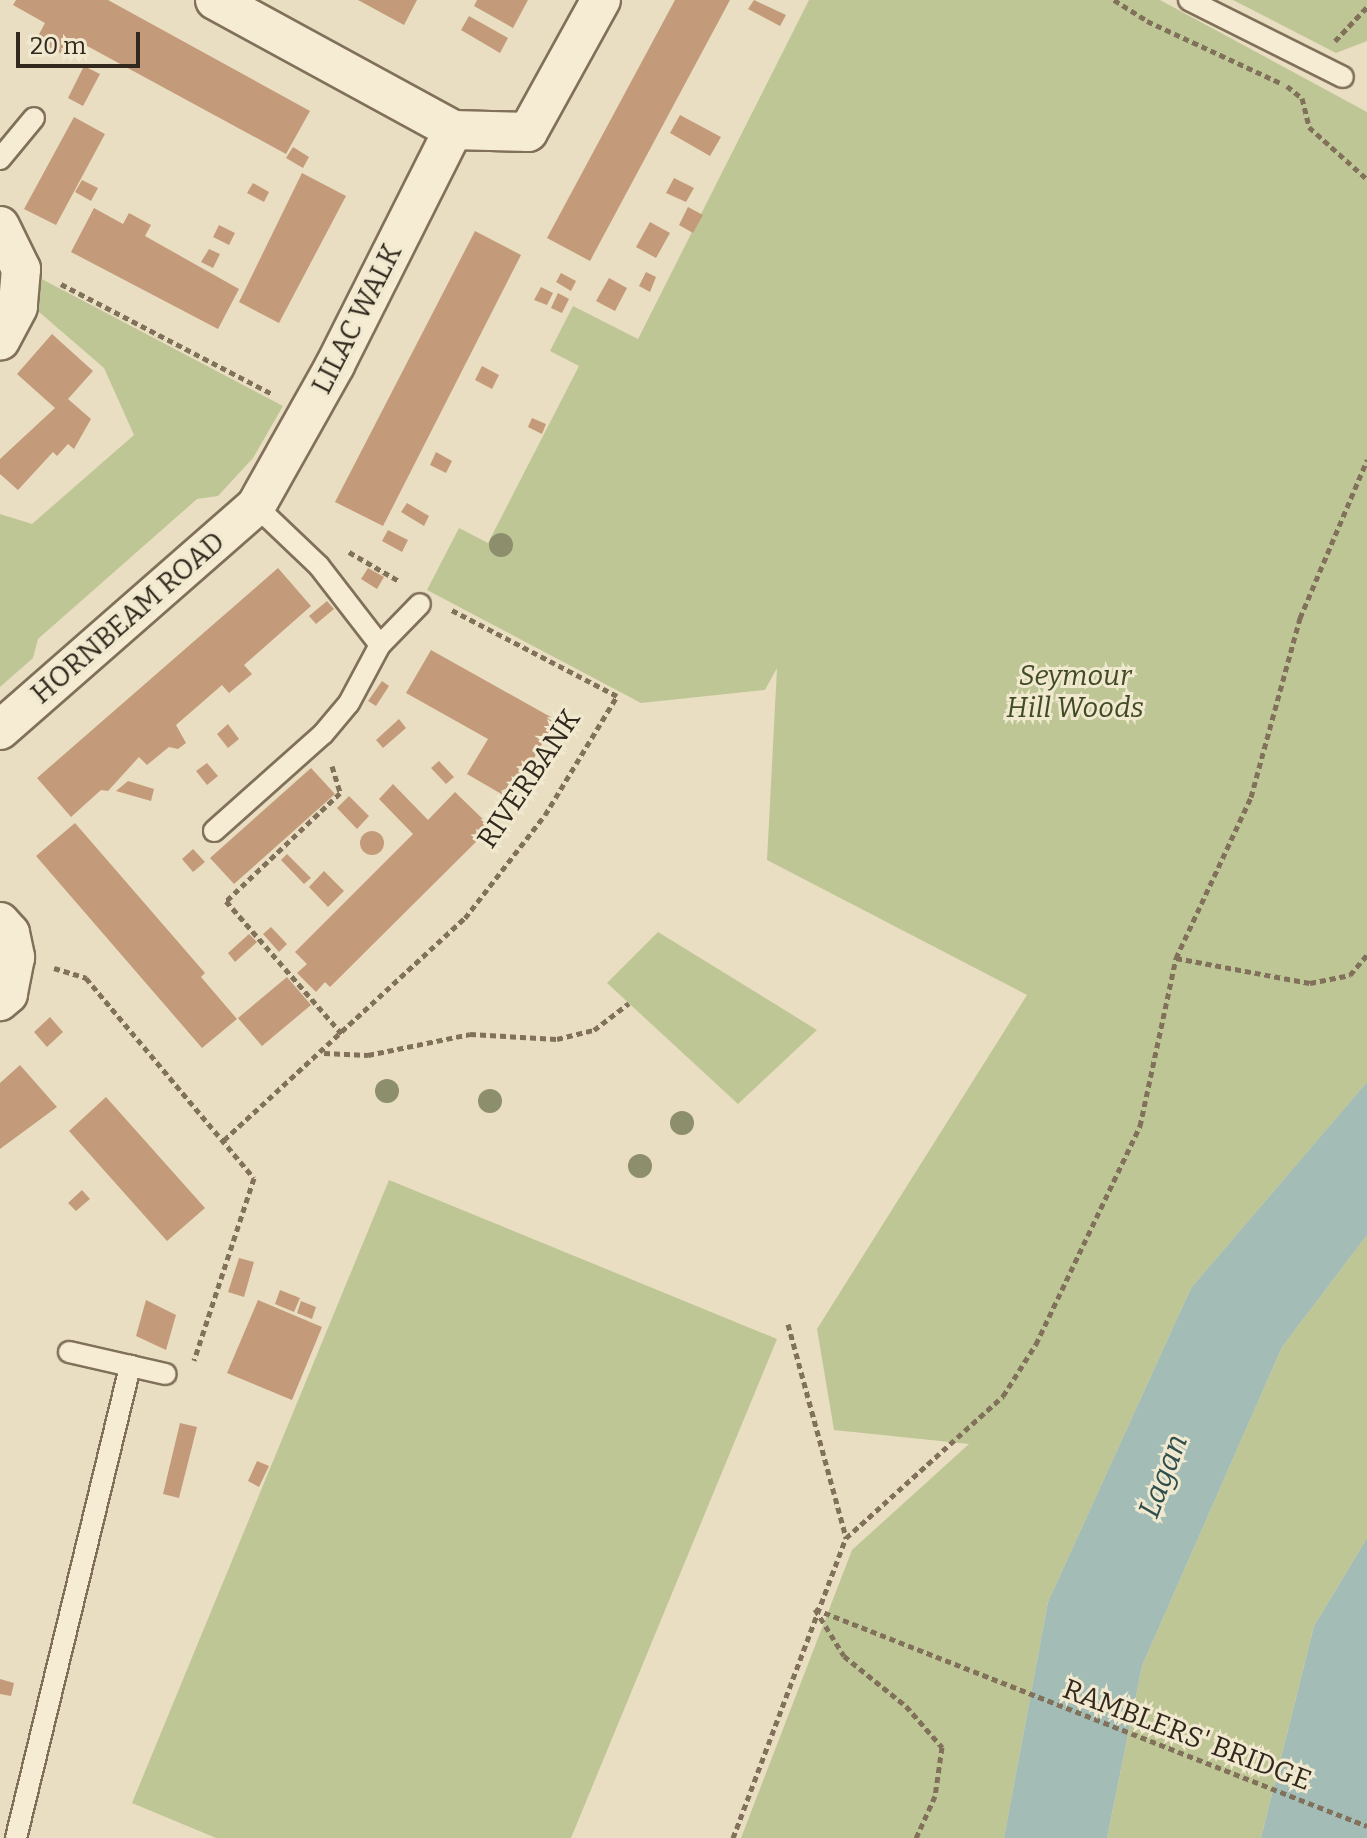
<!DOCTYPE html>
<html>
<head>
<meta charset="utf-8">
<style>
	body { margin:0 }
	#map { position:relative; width:1367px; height:1838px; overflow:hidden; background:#e9dec1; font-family:Bitter,serif }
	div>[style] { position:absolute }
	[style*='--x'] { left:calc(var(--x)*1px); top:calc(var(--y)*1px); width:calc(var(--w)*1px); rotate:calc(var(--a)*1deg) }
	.green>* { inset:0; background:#bfc696 }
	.water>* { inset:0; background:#a3bcb5 }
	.building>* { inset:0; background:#c49b7a }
	.round { border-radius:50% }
	.path>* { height:5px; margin-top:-2.5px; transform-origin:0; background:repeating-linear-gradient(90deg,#81705a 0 6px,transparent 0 10px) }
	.roads { filter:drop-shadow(2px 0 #81705a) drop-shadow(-2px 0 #81705a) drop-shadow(0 2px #81705a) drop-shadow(0 -2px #81705a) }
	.service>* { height:20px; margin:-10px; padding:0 10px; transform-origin:10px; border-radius:10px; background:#f5ecd3 }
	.minor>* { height:38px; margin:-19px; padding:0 19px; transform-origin:19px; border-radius:19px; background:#f5ecd3 }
	.trees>* { width:24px; height:24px; margin:-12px; border-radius:50%; background:#8d8e6b }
	span { translate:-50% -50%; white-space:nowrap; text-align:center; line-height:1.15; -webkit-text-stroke:6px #f1e9cf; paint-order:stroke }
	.street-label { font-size:28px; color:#32281d }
	.park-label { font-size:28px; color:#414c25; font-style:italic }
	.water-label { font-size:30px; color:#2d504f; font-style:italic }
	.scale { position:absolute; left:16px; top:32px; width:124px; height:36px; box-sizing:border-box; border:4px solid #32281d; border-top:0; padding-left:10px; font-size:24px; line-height:28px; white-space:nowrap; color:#32281d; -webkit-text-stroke:6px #f1e9cf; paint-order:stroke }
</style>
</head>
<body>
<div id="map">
	<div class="green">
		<i style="clip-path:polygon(809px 0,1160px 0,1367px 112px,1367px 1082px,1191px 1288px,1048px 1602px,1004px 1838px,741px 1838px,852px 1550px,969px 1444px,834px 1430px,817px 1329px,1027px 995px,767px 860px,777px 668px,765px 690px,641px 703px,427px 590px,459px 528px,488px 543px,579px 366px,550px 351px,573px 306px,638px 339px)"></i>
		<i style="clip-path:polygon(1233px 0,1367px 0,1367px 41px,1336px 53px)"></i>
		<i style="clip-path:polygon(34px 275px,283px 406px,253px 458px,218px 496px,197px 499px,38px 639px,33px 658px,0 687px,0 514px,32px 524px,134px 435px,104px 368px,31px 305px)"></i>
		<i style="clip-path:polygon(658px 932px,817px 1030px,738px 1104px,607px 983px)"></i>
		<i style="clip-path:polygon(389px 1180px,777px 1339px,571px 1838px,216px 1838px,132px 1803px)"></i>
		<i style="clip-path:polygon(1367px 1235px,1367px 1538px,1314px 1626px,1261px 1838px,1107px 1838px,1142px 1666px,1282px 1347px)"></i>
	</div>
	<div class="water">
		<i style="clip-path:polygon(1367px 1082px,1367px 1235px,1282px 1347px,1142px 1666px,1107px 1838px,1004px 1838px,1048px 1602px,1191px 1288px)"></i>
		<i style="clip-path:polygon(1367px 1538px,1367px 1838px,1261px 1838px,1314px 1626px)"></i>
	</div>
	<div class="building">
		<i style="clip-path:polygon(16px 0,108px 0,310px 111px,286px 154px,78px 41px,68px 57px,36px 40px,45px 23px,13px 5px)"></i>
		<i style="clip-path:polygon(358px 0,417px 0,404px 25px)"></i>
		<i style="clip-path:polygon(477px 0,528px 0,513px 28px,474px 6px)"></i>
		<i style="clip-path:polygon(675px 0,730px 0,590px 261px,547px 238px)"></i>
		<i style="clip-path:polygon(754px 0,786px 15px,780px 26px,748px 9px)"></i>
		<i style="clip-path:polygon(469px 16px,508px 38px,500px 53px,461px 30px)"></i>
		<i style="clip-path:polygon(84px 66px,100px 74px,83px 106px,68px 98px)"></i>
		<i style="clip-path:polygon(680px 115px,721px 137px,710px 156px,670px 133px)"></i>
		<i style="clip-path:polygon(74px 117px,105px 134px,56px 225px,24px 209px)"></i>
		<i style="clip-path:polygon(293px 147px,309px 157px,303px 168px,286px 158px)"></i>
		<i style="clip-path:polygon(302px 173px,346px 196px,279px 323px,239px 302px)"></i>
		<i style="clip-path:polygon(674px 178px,694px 188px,686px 202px,666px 193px)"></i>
		<i style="clip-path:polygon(82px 180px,98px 188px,91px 201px,75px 192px)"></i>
		<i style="clip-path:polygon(253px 183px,269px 192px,264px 202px,247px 193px)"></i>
		<i style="clip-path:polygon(688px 207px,703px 215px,693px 233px,679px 225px)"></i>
		<i style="clip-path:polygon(94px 208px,123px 224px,129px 213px,151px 225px,145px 236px,239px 289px,218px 329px,71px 252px)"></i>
		<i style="clip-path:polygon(650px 222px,670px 233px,656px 258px,636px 247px)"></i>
		<i style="clip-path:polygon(219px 225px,235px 233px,229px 245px,213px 237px)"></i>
		<i style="clip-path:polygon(475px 231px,521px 255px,383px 526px,335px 502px)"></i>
		<i style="clip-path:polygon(209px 249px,220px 254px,213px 268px,201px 262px)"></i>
		<i style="clip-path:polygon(646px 272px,656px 277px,650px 292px,639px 286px)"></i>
		<i style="clip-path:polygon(561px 273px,576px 281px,571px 291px,556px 282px)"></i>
		<i style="clip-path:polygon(609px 278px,627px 288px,615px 311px,596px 301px)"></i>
		<i style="clip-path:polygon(541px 287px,553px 293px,547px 305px,534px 300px)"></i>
		<i style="clip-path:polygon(558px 293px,569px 299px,562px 313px,551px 308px)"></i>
		<i style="clip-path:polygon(52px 334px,93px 371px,68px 399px,91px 419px,74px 449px,68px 444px,57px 456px,53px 452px,18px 490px,0 474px,0 459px,55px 408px,17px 374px)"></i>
		<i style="clip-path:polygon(482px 366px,499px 375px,492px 389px,475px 380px)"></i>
		<i style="clip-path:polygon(532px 418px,546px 424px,542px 434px,528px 427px)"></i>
		<i style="clip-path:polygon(436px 452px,452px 461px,446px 473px,430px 465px)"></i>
		<i style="clip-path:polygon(407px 503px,429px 516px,424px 526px,401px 512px)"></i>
		<i style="clip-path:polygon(388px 530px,408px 540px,402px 552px,382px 541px)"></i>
		<i style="clip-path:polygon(278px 568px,311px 606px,244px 665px,252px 674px,229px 693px,222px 685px,176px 725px,186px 743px,178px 749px,169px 747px,147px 765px,139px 757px,108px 791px,101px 790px,71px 817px,37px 778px)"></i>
		<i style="clip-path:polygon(368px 568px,384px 577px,377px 589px,361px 579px)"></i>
		<i style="clip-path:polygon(327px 601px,334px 609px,316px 624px,309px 616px)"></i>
		<i style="clip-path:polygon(431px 650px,556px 720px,510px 799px,467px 774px,488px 739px,406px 693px)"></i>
		<i style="clip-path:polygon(382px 681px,389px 686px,376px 706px,368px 701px)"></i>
		<i style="clip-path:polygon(399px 719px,406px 728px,383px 748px,376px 740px)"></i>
		<i style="clip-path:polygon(228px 724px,239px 739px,228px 748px,217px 734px)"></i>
		<i style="clip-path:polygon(439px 761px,454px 777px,446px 784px,431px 768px)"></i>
		<i style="clip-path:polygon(207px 763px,218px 776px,207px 785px,196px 771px)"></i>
		<i style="clip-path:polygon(311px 768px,335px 794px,234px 884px,210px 858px)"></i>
		<i style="clip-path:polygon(128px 781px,154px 789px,151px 801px,116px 791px)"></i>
		<i style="clip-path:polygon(393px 784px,428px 820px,455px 792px,491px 827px,330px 987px,325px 982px,316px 992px,297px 973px,307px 964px,295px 952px,413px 834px,379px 799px)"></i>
		<i style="clip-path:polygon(349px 796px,369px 816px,357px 829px,337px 808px)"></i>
		<i style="clip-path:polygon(75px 823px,205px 973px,201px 977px,237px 1019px,202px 1048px,36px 856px)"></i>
		<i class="round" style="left:360px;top:831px;width:24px;height:24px"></i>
		<i style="clip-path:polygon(193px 849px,205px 862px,193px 872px,182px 859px)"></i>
		<i style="clip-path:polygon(287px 854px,311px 878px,304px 884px,281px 860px)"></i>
		<i style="clip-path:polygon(324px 871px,344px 891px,328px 907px,309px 887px)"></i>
		<i style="clip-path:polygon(271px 927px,287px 944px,279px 952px,263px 934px)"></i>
		<i style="clip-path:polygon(249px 934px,257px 942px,235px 962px,228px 953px)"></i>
		<i style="clip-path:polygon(287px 977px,311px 1005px,262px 1046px,238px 1018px)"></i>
		<i style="clip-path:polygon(50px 1017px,63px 1032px,47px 1047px,34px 1032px)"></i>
		<i style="clip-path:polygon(20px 1065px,57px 1107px,0 1149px,0 1083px)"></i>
		<i style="clip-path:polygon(106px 1097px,205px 1208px,167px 1241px,69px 1131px)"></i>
		<i style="clip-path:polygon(82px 1190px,90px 1199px,76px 1211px,68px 1203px)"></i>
		<i style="clip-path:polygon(239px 1258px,254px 1262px,244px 1297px,228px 1292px)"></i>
		<i style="clip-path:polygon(280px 1290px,300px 1298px,294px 1312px,275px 1304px)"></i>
		<i style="clip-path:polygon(146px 1300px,176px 1315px,166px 1350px,136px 1336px)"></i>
		<i style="clip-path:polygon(258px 1300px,322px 1327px,292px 1400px,227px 1373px)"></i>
		<i style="clip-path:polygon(301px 1301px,316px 1307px,312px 1319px,297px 1313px)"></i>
		<i style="clip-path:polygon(180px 1423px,197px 1427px,179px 1498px,163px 1494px)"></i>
		<i style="clip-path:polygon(257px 1461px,269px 1466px,259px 1487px,248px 1481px)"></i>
		<i style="clip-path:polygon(0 1679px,14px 1683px,11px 1696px,0 1694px)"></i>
	</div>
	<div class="path">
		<i style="--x:1114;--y:0;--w:39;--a:32"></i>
		<i style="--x:1147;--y:21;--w:150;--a:24.9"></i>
		<i style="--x:1335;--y:41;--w:47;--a:-46.7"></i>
		<i style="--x:1287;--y:86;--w:19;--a:39"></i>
		<i style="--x:1302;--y:98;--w:30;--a:76"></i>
		<i style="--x:1309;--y:127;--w:78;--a:41.9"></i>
		<i style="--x:61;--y:284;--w:238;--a:27.5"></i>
		<i style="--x:349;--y:552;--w:58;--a:30.1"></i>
		<i style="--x:332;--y:766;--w:28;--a:73"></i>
		<i style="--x:340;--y:793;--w:157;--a:136.5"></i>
		<i style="--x:226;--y:901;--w:176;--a:48.9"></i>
		<i style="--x:1176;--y:958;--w:136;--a:10.6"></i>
		<i style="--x:1310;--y:983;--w:41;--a:-11.3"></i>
		<i style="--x:1350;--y:975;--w:26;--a:-50"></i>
		<i style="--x:54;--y:968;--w:34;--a:17"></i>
		<i style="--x:86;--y:978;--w:261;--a:50"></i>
		<i style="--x:254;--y:1178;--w:192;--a:108.2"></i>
		<i style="--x:324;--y:1053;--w:44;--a:2.6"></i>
		<i style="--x:368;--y:1055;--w:104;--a:-11.6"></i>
		<i style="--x:470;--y:1034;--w:87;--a:3.3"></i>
		<i style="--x:557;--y:1039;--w:38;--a:-14"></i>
		<i style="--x:594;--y:1030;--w:44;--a:-37.6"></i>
		<i style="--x:224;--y:1140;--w:328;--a:-42.7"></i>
		<i style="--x:465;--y:918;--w:130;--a:-52.2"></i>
		<i style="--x:545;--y:815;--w:139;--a:-58.8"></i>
		<i style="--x:617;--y:696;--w:188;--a:-152.5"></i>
		<i style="--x:788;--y:1324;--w:222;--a:74.8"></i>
		<i style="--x:815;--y:1609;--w:593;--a:21.46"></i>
		<i style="--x:815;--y:1609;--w:55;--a:58.3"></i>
		<i style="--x:844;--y:1656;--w:80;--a:38.9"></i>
		<i style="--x:906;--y:1706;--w:55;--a:48.7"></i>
		<i style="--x:942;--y:1747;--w:49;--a:98.1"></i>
		<i style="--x:935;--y:1796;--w:46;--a:114.3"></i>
		<i style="--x:733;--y:1838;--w:321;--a:-69.4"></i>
		<i style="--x:846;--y:1538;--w:212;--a:-42.1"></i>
		<i style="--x:1003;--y:1396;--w:62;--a:-57.6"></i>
		<i style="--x:1036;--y:1344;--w:242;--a:-64.5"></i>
		<i style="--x:1140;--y:1126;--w:172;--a:-77.9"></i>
		<i style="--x:1176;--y:958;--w:178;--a:-65"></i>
		<i style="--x:1251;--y:797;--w:186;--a:-74.7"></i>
		<i style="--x:1300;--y:618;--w:172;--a:-67"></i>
	</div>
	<div class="roads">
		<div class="service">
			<i style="--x:1189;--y:0;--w:172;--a:26.6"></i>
			<i style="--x:0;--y:159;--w:53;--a:-50.3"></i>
			<i style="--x:380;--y:645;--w:57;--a:-45.7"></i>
			<i style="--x:214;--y:831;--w:146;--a:-41.7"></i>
			<i style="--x:323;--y:734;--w:40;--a:-50"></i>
			<i style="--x:349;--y:703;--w:66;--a:-61.9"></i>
			<i style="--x:380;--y:645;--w:100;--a:-127.7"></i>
			<i style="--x:319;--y:566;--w:87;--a:-136.4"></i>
			<i style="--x:69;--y:1352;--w:99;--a:12.8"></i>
			<i style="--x:16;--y:1838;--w:486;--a:-76.4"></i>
		</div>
		<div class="minor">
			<i style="--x:215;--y:0;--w:271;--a:28.6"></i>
			<i style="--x:453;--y:130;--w:75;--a:1.5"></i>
			<i style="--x:528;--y:132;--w:151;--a:-61.1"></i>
			<i style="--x:0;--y:226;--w:48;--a:64"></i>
			<i style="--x:21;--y:269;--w:38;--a:95"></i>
			<i style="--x:18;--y:307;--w:38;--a:118"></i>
			<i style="--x:0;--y:730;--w:340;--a:-41.2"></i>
			<i style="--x:256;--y:506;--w:162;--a:-60.7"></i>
			<i style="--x:335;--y:365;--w:263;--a:-63.3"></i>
			<i style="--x:0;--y:922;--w:15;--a:48"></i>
			<i style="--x:10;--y:933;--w:25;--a:78"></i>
			<i style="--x:15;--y:957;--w:38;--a:101"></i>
			<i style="--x:8;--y:994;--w:11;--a:139"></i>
		</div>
	</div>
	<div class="trees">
		<i style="left:501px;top:545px"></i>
		<i style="left:387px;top:1091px"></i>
		<i style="left:490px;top:1101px"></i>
		<i style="left:682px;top:1123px"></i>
		<i style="left:640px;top:1166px"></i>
	</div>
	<div class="street-label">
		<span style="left:357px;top:319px;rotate:-63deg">LILAC WALK</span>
		<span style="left:128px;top:618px;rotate:-41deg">HORNBEAM ROAD</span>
		<span style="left:529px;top:779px;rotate:-56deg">RIVERBANK</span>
		<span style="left:1187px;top:1735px;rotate:21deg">RAMBLERS' BRIDGE</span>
	</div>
	<div class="park-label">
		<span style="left:1075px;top:692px">Seymour<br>Hill Woods</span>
	</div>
	<div class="water-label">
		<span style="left:1163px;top:1476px;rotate:-69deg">Lagan</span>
	</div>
	<div class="scale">20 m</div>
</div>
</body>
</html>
